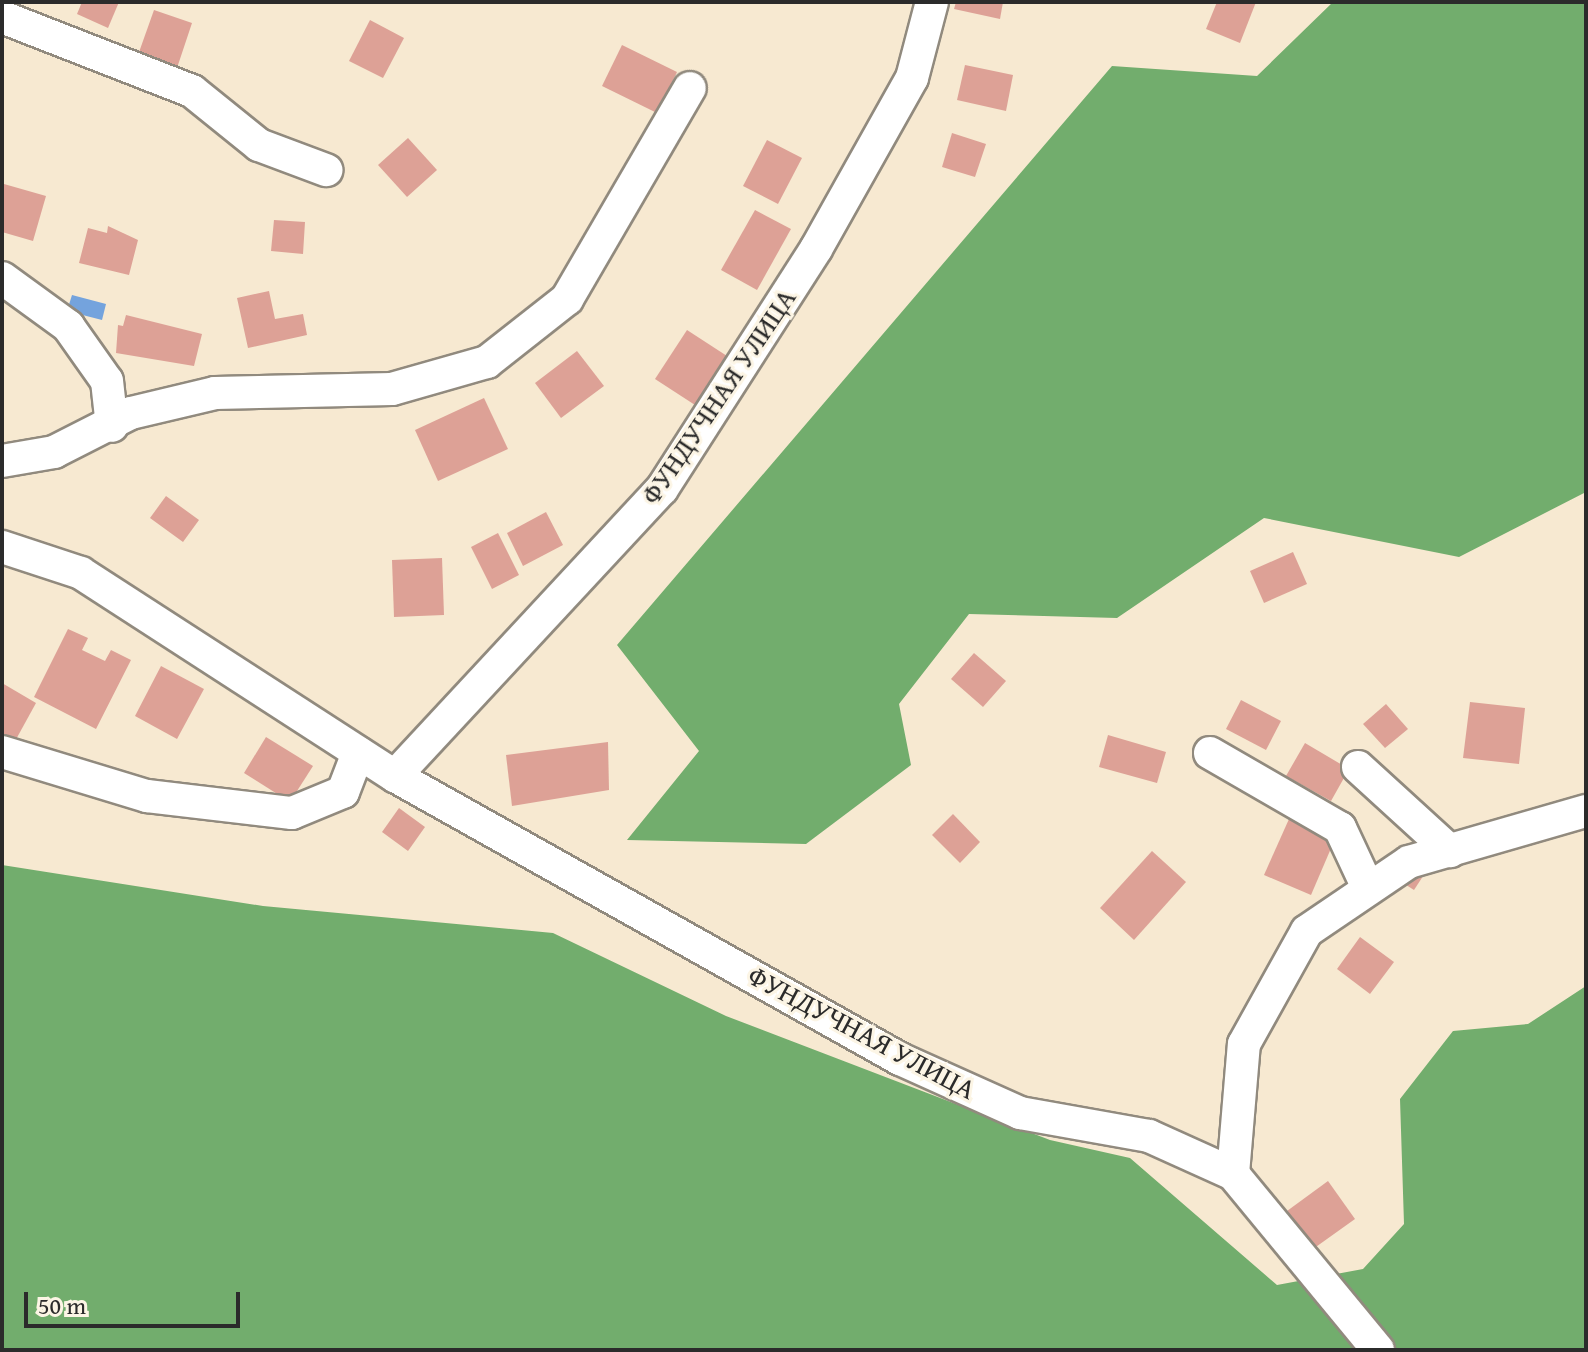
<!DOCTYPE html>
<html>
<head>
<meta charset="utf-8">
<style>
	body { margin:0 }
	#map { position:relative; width:1588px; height:1352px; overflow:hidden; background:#f7e9d1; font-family:"Gentium Book Plus",serif }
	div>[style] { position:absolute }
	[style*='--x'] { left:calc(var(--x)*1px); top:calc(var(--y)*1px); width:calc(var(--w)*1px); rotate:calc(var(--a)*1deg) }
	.forest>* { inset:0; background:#72ad6d }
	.water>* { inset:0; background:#74a3dd }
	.building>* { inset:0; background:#dda196 }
	.roads { filter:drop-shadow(2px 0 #918a7e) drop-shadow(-2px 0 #918a7e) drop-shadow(0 2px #918a7e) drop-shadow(0 -2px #918a7e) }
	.minor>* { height:32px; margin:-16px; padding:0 16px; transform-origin:16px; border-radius:16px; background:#fff }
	span { translate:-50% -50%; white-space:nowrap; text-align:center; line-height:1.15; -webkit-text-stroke:6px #fcf5e5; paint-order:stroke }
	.street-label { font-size:28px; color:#2b2b2b }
	.frame { position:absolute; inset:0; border:4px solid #2b2b2b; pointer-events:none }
	.scale { position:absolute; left:24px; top:1292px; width:216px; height:36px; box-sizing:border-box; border:4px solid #2b2b2b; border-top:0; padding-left:10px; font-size:24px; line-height:28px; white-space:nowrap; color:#2b2b2b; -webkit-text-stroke:6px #fcf5e5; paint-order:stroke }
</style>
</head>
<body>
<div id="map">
	<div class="forest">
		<i style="clip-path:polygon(1333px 2px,1586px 2px,1586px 492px,1459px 557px,1264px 518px,1117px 618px,969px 614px,899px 704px,911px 765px,806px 844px,627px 840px,699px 751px,617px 645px,1112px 66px,1257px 76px)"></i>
		<i style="clip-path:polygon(2px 865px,263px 906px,553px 933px,726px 1016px,1050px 1140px,1130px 1158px,1277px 1285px,1363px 1269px,1404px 1224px,1400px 1099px,1453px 1031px,1528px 1024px,1586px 986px,1586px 1350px,2px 1350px)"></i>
	</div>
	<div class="water">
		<i style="clip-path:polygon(72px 295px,106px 304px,102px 320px,67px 311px)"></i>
	</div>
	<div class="building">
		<i style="clip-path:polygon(82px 2px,119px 2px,108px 28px,77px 14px)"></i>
		<i style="clip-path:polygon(956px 2px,1003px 2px,1000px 19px,954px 9px)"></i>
		<i style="clip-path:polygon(1217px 2px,1256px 2px,1240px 43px,1206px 29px)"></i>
		<i style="clip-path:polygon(154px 10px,192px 23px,177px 68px,138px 55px)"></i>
		<i style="clip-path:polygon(370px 20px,404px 38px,383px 78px,349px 61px)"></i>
		<i style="clip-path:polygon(622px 45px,677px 72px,657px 113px,602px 86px)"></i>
		<i style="clip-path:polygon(965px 65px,1013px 75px,1006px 111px,957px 100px)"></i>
		<i style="clip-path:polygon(952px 133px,986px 144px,975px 177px,942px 167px)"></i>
		<i style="clip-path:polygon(408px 138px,437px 170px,407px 197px,378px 165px)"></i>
		<i style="clip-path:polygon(767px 140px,802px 158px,778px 204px,743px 186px)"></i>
		<i style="clip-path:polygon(4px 184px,46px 196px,33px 241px,2px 232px)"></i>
		<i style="clip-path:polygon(755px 210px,791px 229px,757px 290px,721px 270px)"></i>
		<i style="clip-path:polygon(274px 220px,305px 222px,303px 254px,271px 251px)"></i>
		<i style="clip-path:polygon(108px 226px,138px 240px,129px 275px,79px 263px,88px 228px,107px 233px)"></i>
		<i style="clip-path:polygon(269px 291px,275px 319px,303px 314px,307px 335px,248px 348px,237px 298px)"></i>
		<i style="clip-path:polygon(126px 315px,202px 334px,194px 366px,116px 353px,118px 325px,123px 326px)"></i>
		<i style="clip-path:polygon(687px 330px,727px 356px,695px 405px,655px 379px)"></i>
		<i style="clip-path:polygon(577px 351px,604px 386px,561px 418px,535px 383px)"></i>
		<i style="clip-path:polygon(484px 398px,508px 449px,438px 481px,415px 430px)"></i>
		<i style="clip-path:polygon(166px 496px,199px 520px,183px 542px,150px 518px)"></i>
		<i style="clip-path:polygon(546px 512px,563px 545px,523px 566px,507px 533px)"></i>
		<i style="clip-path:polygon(498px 533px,519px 575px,492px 589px,471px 547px)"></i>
		<i style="clip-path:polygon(1293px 552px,1307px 584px,1264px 603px,1250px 571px)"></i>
		<i style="clip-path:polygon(442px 558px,444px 615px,394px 617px,392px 560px)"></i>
		<i style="clip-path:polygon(68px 629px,88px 638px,82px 650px,105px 661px,111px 650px,131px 660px,96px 729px,34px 697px)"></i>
		<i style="clip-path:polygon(974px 653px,1006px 681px,983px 707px,951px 679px)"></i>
		<i style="clip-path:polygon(161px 666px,204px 689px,177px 739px,135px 716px)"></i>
		<i style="clip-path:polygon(2px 683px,36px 703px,14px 743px,2px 737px)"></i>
		<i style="clip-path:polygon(1241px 700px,1281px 721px,1266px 750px,1226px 729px)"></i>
		<i style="clip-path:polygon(1470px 702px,1525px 708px,1519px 764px,1463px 758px)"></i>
		<i style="clip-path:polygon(1386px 704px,1408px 729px,1385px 748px,1363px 724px)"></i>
		<i style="clip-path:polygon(1108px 735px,1166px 752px,1157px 783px,1099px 767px)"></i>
		<i style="clip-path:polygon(266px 737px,313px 766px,290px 802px,244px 773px)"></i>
		<i style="clip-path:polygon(608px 742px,609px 790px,512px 806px,506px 755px)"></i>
		<i style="clip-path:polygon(1305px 743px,1349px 769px,1331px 801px,1286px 776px)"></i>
		<i style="clip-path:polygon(399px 808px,425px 827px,408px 851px,382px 832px)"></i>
		<i style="clip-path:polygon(953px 814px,980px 842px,960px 863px,932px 835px)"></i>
		<i style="clip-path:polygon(1289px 819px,1335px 839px,1311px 895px,1264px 875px)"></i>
		<i style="clip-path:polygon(1152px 851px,1186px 882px,1134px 940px,1100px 908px)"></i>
		<i style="clip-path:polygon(1427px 870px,1414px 890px,1403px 883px)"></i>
		<i style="clip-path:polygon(1360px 937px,1394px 962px,1370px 994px,1337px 969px)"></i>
		<i style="clip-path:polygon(1328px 1181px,1355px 1219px,1313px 1249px,1287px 1211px)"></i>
	</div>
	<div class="roads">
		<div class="minor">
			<i style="--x:2;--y:17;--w:204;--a:21.3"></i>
			<i style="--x:192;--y:91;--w:86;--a:38.9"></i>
			<i style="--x:259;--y:145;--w:72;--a:20.5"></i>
			<i style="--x:2;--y:278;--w:82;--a:36"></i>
			<i style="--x:68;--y:326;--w:67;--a:54.7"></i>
			<i style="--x:107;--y:381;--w:45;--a:83.7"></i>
			<i style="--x:2;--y:461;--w:53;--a:-9.8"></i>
			<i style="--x:54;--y:452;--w:86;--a:-26.9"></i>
			<i style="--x:131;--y:413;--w:86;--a:-13.4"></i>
			<i style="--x:215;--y:393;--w:177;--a:-1.3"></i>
			<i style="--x:392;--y:389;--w:99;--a:-15.9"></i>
			<i style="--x:487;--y:362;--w:102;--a:-38.2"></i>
			<i style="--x:567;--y:299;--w:244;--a:-59.8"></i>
			<i style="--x:2;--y:547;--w:83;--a:18.2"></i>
			<i style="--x:81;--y:573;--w:374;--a:32.9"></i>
			<i style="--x:395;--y:776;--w:579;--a:29.27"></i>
			<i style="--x:900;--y:1059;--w:132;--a:24.2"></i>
			<i style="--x:1020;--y:1113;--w:131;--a:10.1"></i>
			<i style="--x:1149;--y:1136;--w:92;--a:24.3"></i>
			<i style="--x:1233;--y:1174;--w:228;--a:50.5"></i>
			<i style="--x:2;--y:752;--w:152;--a:16.9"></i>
			<i style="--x:147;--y:796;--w:146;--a:6.7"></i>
			<i style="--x:292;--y:813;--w:55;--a:-22.4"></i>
			<i style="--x:343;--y:792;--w:42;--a:-69"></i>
			<i style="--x:1210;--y:753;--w:150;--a:30"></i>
			<i style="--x:1340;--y:828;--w:66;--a:65"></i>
			<i style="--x:1358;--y:767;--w:125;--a:42.4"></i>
			<i style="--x:395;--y:776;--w:392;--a:-47.1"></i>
			<i style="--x:662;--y:489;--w:285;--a:-57.3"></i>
			<i style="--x:816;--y:249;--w:196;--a:-60.7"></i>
			<i style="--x:912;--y:78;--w:79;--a:-75.3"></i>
			<i style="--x:1233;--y:1174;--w:130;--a:-85.2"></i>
			<i style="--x:1244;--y:1044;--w:129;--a:-60.9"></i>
			<i style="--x:1307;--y:931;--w:123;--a:-34.1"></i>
			<i style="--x:1409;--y:862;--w:184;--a:-16.1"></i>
		</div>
	</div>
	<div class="street-label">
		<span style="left:718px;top:396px;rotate:-56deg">ФУНДУЧНАЯ УЛИЦА</span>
		<span style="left:862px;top:1032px;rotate:28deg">ФУНДУЧНАЯ УЛИЦА</span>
	</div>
	<div class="frame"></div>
	<div class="scale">50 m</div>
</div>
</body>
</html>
